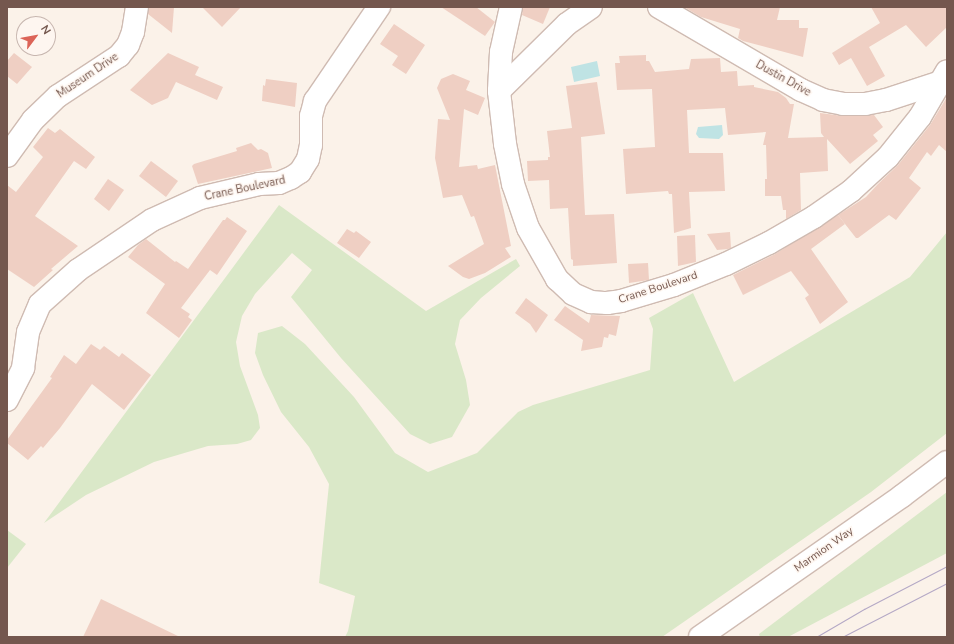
<!DOCTYPE html>
<html>
<head>
<meta charset="utf-8">
<style>
	body { margin:0 }
	#map { position:relative; width:954px; height:644px; overflow:hidden; background:#fbf2e9; font-family:"Nunito Sans",sans-serif }
	div>[style] { position:absolute }
	[style*='--x'] { left:calc(var(--x)*1px); top:calc(var(--y)*1px); width:calc(var(--w)*1px); rotate:calc(var(--a)*1deg) }
	.green>* { inset:0; background:#dae8c8 }
	.water>* { inset:0; background:#bfe3e4 }
	.building>* { inset:0; background:#efcfc3 }
	.roads { filter:drop-shadow(1px 0 #cfbbb2) drop-shadow(-1px 0 #cfbbb2) drop-shadow(0 1px #cfbbb2) drop-shadow(0 -1px #cfbbb2) }
	.minor>* { height:22px; margin:-11px; padding:0 11px; transform-origin:11px; border-radius:11px; background:#fff }
	.tram>* { height:1px; margin:-0.5px; padding:0 0.5px; transform-origin:0.5px; border-radius:0.5px; background:#b4a8c5 }
	span { translate:-50% -50%; white-space:nowrap; text-align:center; line-height:1.15; -webkit-text-stroke:3px #fef6f0; paint-order:stroke }
	.street-label { font-size:11px; color:#74574e }
	.frame { position:absolute; inset:0; border:8px solid #74574e; pointer-events:none }
	.north { position:absolute; left:16px; top:16px; width:40px; height:40px; box-sizing:border-box; background:#fef6f0; border:1px solid #c7b6af; border-radius:50%; rotate:58deg; font-size:11px; font-weight:700; line-height:16px; text-align:center; color:#74574e }
	.north::after { content:''; display:block; margin:auto; width:14px; height:18px; background:#dc6458; clip-path:polygon(50% 0,100% 100%,50% 72%,0 100%) }
</style>
</head>
<body>
<div id="map">
	<div class="green">
		<i style="clip-path:polygon(279px 205px,426px 311px,516px 259px,520px 266px,481px 298px,460px 320px,455px 344px,466px 380px,470px 405px,452px 437px,430px 444px,410px 434px,341px 358px,291px 297px,312px 270px,292px 253px,255px 294px,242px 316px,236px 342px,240px 366px,258px 415px,260px 428px,251px 440px,237px 444px,208px 446px,154px 462px,86px 495px,44px 523px)"></i>
		<i style="clip-path:polygon(947px 232px,947px 433px,871px 492px,662px 637px,345px 637px,348px 631px,355px 596px,319px 583px,329px 484px,309px 447px,281px 412px,263px 375px,255px 353px,258px 333px,282px 326px,305px 344px,354px 397px,395px 453px,428px 472px,477px 453px,518px 412px,533px 405px,650px 370px,653px 329px,649px 318px,693px 293px,734px 382px,910px 277px)"></i>
		<i style="clip-path:polygon(947px 492px,947px 553px,788px 637px,760px 637px,759px 634px)"></i>
		<i style="clip-path:polygon(7px 530px,26px 544px,7px 568px)"></i>
	</div>
	<div class="water">
		<i style="clip-path:polygon(597px 61px,600px 76px,574px 82px,571px 67px)"></i>
		<i style="clip-path:polygon(722px 125px,723px 135px,719px 139px,699px 138px,696px 134px,698px 127px)"></i>
	</div>
	<div class="building">
		<i style="clip-path:polygon(149px 7px,174px 7px,172px 33px,148px 14px)"></i>
		<i style="clip-path:polygon(202px 7px,241px 7px,222px 27px)"></i>
		<i style="clip-path:polygon(441px 7px,476px 7px,495px 22px,485px 36px)"></i>
		<i style="clip-path:polygon(523px 7px,550px 7px,543px 24px,522px 15px)"></i>
		<i style="clip-path:polygon(684px 7px,780px 7px,777px 20px,799px 20px,799px 28px,808px 28px,803px 57px,743px 41px,738px 38px,740px 29px,701px 17px)"></i>
		<i style="clip-path:polygon(871px 7px,947px 7px,947px 27px,926px 47px,906px 25px,869px 47px,885px 76px,867px 86px,851px 58px,839px 65px,832px 53px,880px 23px)"></i>
		<i style="clip-path:polygon(394px 24px,425px 45px,406px 74px,392px 65px,398px 56px,380px 44px)"></i>
		<i style="clip-path:polygon(14px 53px,32px 67px,17px 84px,7px 76px,7px 61px)"></i>
		<i style="clip-path:polygon(168px 53px,199px 67px,195px 75px,223px 87px,217px 100px,176px 82px,168px 98px,152px 105px,130px 90px)"></i>
		<i style="clip-path:polygon(646px 55px,646px 61px,649px 61px,655px 72px,689px 69px,691px 59px,720px 58px,721px 72px,737px 71px,738px 86px,754px 85px,754px 87px,778px 92px,786px 98px,790px 104px,794px 104px,788px 138px,824px 137px,821px 133px,820px 113px,843px 116px,874px 115px,883px 127px,873px 135px,878px 141px,850px 164px,827px 139px,828px 171px,800px 173px,801px 210px,786px 219px,786px 210px,783px 210px,781px 196px,765px 196px,765px 179px,767px 179px,766px 145px,763px 145px,766px 132px,728px 135px,725px 108px,687px 110px,689px 153px,723px 153px,725px 191px,689px 192px,691px 228px,674px 233px,672px 194px,669px 194px,668px 191px,626px 194px,623px 149px,655px 147px,652px 89px,617px 90px,615px 63px,620px 63px,619px 56px)"></i>
		<i style="clip-path:polygon(453px 74px,470px 81px,466px 90px,485px 98px,478px 115px,464px 109px,459px 167px,477px 165px,478px 169px,495px 165px,511px 246px,505px 248px,511px 257px,485px 273px,469px 279px,463px 277px,448px 266px,484px 244px,474px 216px,471px 217px,462px 195px,443px 198px,435px 158px,438px 119px,450px 120px,437px 88px,441px 79px)"></i>
		<i style="clip-path:polygon(266px 79px,297px 83px,295px 107px,262px 101px,263px 85px,265px 86px)"></i>
		<i style="clip-path:polygon(597px 82px,605px 134px,581px 137px,585px 215px,614px 214px,617px 263px,573px 266px,573px 260px,571px 259px,568px 208px,550px 209px,549px 180px,528px 181px,527px 161px,548px 160px,548px 157px,550px 157px,547px 131px,572px 128px,566px 86px)"></i>
		<i style="clip-path:polygon(947px 97px,947px 152px,939px 145px,931px 156px,927px 152px,909px 178px,921px 188px,896px 220px,889px 215px,858px 238px,856px 238px,838px 215px,866px 197px,878px 184px,898px 165px,930px 125px)"></i>
		<i style="clip-path:polygon(48px 128px,55px 133px,60px 129px,95px 157px,86px 169px,74px 161px,35px 216px,78px 246px,51px 269px,53px 270px,34px 287px,7px 269px,7px 185px,16px 192px,43px 157px,33px 147px)"></i>
		<i style="clip-path:polygon(251px 143px,258px 150px,261px 149px,268px 153px,272px 168px,198px 184px,192px 166px,194px 164px,237px 151px,236px 148px)"></i>
		<i style="clip-path:polygon(151px 161px,178px 181px,166px 197px,139px 176px)"></i>
		<i style="clip-path:polygon(108px 179px,124px 190px,109px 211px,94px 199px)"></i>
		<i style="clip-path:polygon(838px 215px,845px 224px,811px 249px,848px 302px,820px 324px,805px 298px,809px 295px,791px 271px,743px 295px,733px 275px,775px 254px)"></i>
		<i style="clip-path:polygon(227px 217px,247px 231px,217px 275px,210px 270px,181px 308px,190px 314px,188px 317px,192px 320px,179px 338px,146px 313px,165px 284px,128px 257px,138px 245px,146px 239px,175px 262px,176px 261px,188px 269px,223px 220px,225px 220px)"></i>
		<i style="clip-path:polygon(347px 229px,354px 233px,356px 231px,371px 242px,359px 258px,337px 243px)"></i>
		<i style="clip-path:polygon(730px 232px,731px 248px,728px 249px,717px 250px,707px 234px)"></i>
		<i style="clip-path:polygon(695px 235px,696px 262px,678px 266px,677px 236px)"></i>
		<i style="clip-path:polygon(648px 263px,649px 280px,629px 283px,628px 264px)"></i>
		<i style="clip-path:polygon(526px 298px,548px 315px,536px 333px,530px 324px,515px 313px)"></i>
		<i style="clip-path:polygon(565px 306px,589px 323px,591px 315px,620px 316px,616px 336px,609px 334px,608px 338px,604px 337px,602px 347px,581px 351px,583px 340px,554px 320px)"></i>
		<i style="clip-path:polygon(91px 344px,100px 350px,104px 346px,119px 357px,122px 353px,151px 375px,124px 410px,92px 384px,60px 428px,43px 448px,41px 446px,28px 460px,7px 443px,7px 440px,52px 378px,50px 377px,64px 355px,76px 364px)"></i>
		<i style="clip-path:polygon(101px 599px,180px 637px,83px 637px)"></i>
	</div>
	<div class="roads">
		<div class="minor">
			<i style="--x:511;--y:7;--w:46;--a:102.5"></i>
			<i style="--x:501;--y:52;--w:39;--a:93"></i>
			<i style="--x:499;--y:91;--w:53;--a:83.5"></i>
			<i style="--x:505;--y:144;--w:41;--a:78.7"></i>
			<i style="--x:513;--y:184;--w:46;--a:71.2"></i>
			<i style="--x:528;--y:228;--w:59;--a:60.4"></i>
			<i style="--x:557;--y:279;--w:22;--a:43"></i>
			<i style="--x:573;--y:294;--w:20;--a:24"></i>
			<i style="--x:591;--y:302;--w:16;--a:4"></i>
			<i style="--x:607;--y:303;--w:14;--a:-8"></i>
			<i style="--x:621;--y:301;--w:55;--a:-16.8"></i>
			<i style="--x:674;--y:285;--w:56;--a:-22"></i>
			<i style="--x:726;--y:264;--w:48;--a:-26"></i>
			<i style="--x:769;--y:243;--w:52;--a:-30"></i>
			<i style="--x:814;--y:217;--w:45;--a:-35.1"></i>
			<i style="--x:851;--y:191;--w:50;--a:-42.6"></i>
			<i style="--x:888;--y:157;--w:51;--a:-51.3"></i>
			<i style="--x:920;--y:117;--w:53;--a:-59.6"></i>
			<i style="--x:659;--y:7;--w:164;--a:30.3"></i>
			<i style="--x:801;--y:90;--w:24;--a:24"></i>
			<i style="--x:823;--y:100;--w:20;--a:11"></i>
			<i style="--x:843;--y:104;--w:22;--a:0"></i>
			<i style="--x:865;--y:104;--w:21;--a:-11"></i>
			<i style="--x:886;--y:100;--w:58;--a:-18.1"></i>
			<i style="--x:499;--y:91;--w:95;--a:-44.6"></i>
			<i style="--x:567;--y:24;--w:29;--a:-35"></i>
			<i style="--x:7;--y:156;--w:44;--a:-54.2"></i>
			<i style="--x:33;--y:120;--w:35;--a:-44"></i>
			<i style="--x:58;--y:96;--w:73;--a:-33.3"></i>
			<i style="--x:119;--y:56;--w:14;--a:-51"></i>
			<i style="--x:128;--y:45;--w:14;--a:-69"></i>
			<i style="--x:133;--y:32;--w:25;--a:-81"></i>
			<i style="--x:7;--y:400;--w:36;--a:-63"></i>
			<i style="--x:23;--y:368;--w:36;--a:-82"></i>
			<i style="--x:28;--y:332;--w:30;--a:-67"></i>
			<i style="--x:40;--y:304;--w:51;--a:-41.8"></i>
			<i style="--x:78;--y:270;--w:89;--a:-34"></i>
			<i style="--x:152;--y:220;--w:53;--a:-24.6"></i>
			<i style="--x:200;--y:198;--w:61;--a:-13.3"></i>
			<i style="--x:259;--y:184;--w:20;--a:-3"></i>
			<i style="--x:279;--y:183;--w:13;--a:-23"></i>
			<i style="--x:291;--y:178;--w:11;--a:-34"></i>
			<i style="--x:300;--y:172;--w:15;--a:-58"></i>
			<i style="--x:308;--y:159;--w:14;--a:-78"></i>
			<i style="--x:311;--y:145;--w:29;--a:-90"></i>
			<i style="--x:311;--y:116;--w:16;--a:-75"></i>
			<i style="--x:315;--y:101;--w:114;--a:-55.8"></i>
			<i style="--x:700;--y:637;--w:246;--a:-34.9"></i>
			<i style="--x:902;--y:496;--w:56;--a:-37.1"></i>
		</div>
	</div>
	<div class="tram">
		<i style="--x:816;--y:637;--w:56;--a:-30.3"></i>
		<i style="--x:864;--y:609;--w:93;--a:-27.4"></i>
		<i style="--x:842;--y:637;--w:118;--a:-27.2"></i>
	</div>
	<div class="street-label">
		<span style="left:88px;top:76px;rotate:-34deg">Museum Drive</span>
		<span style="left:783px;top:79px;rotate:29deg">Dustin Drive</span>
		<span style="left:245px;top:189px;rotate:-12deg">Crane Boulevard</span>
		<span style="left:658px;top:288px;rotate:-18deg">Crane Boulevard</span>
		<span style="left:824px;top:550px;rotate:-35deg">Marmion Way</span>
	</div>
	<div class="frame"></div>
	<div class="north">N</div>
</div>
</body>
</html>
